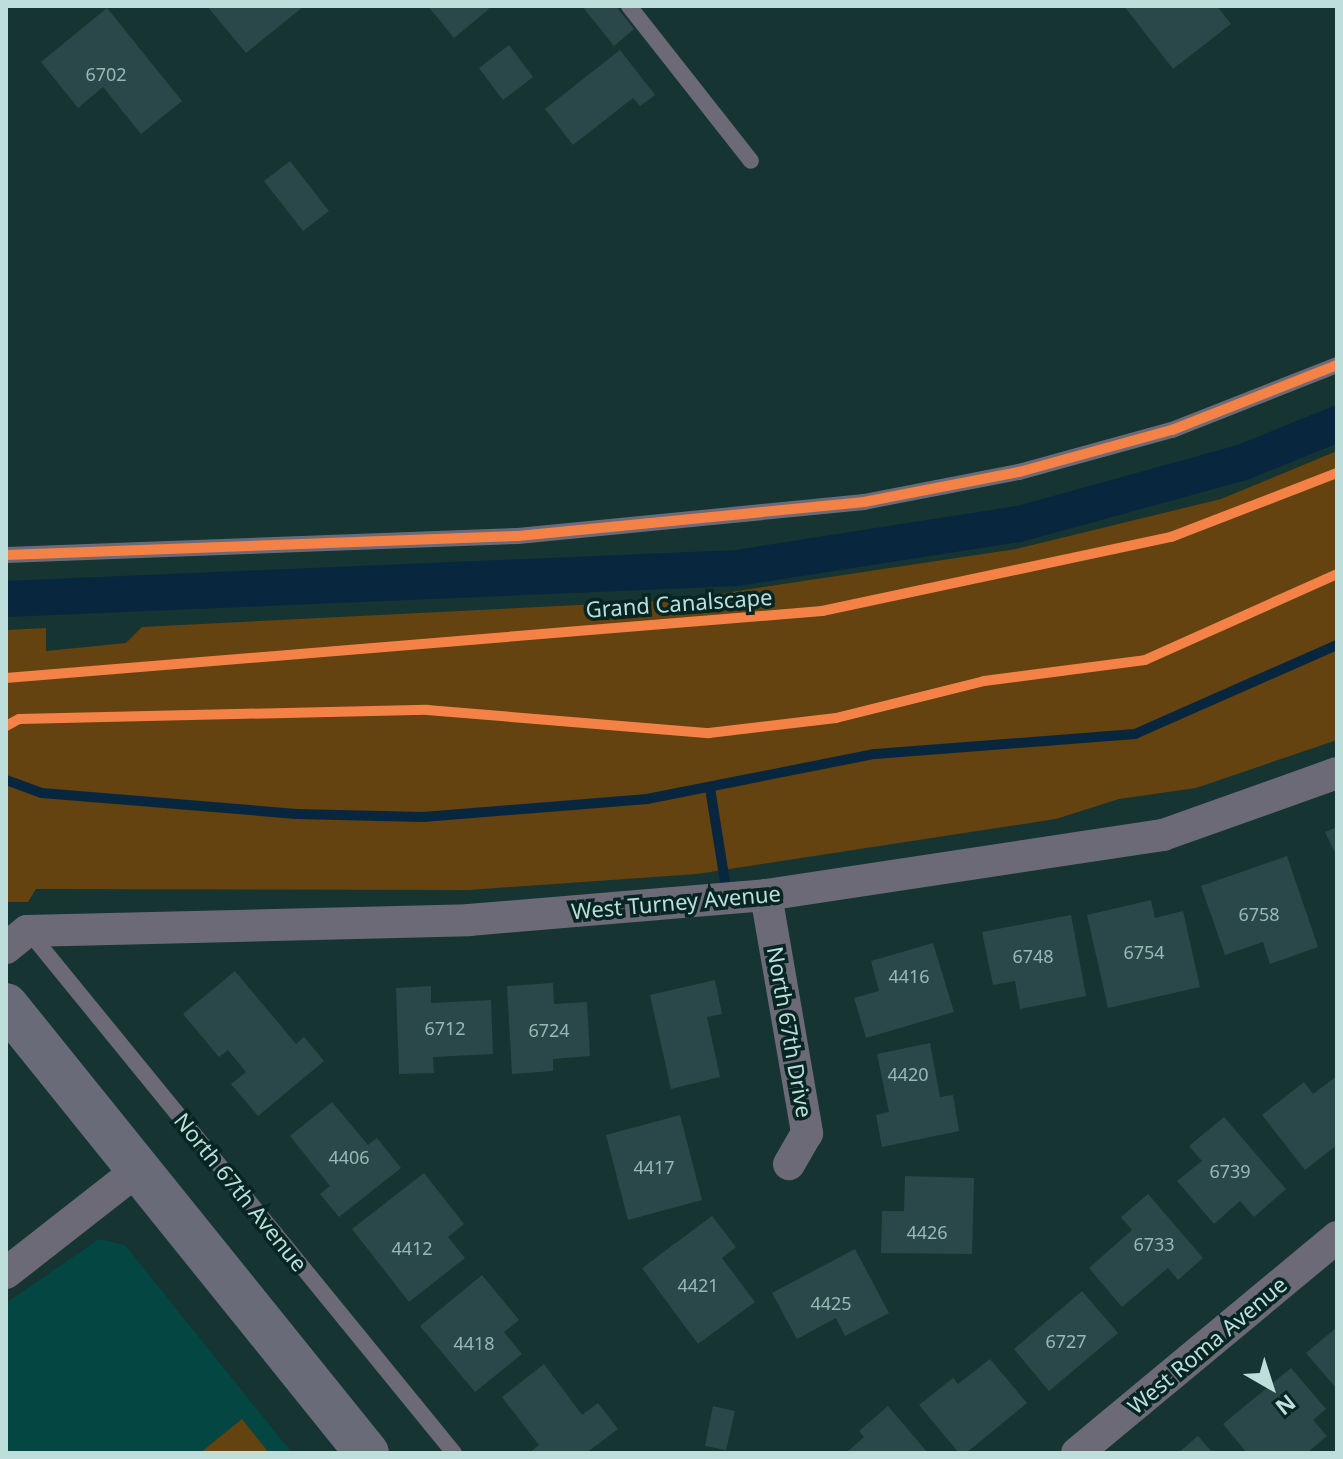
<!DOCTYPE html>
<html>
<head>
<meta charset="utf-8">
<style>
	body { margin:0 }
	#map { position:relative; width:1343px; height:1459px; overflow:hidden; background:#153432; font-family:"Noto Sans",sans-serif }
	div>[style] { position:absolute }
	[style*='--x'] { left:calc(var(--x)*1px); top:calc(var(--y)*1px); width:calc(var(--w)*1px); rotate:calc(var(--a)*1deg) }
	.built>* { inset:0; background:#034642 }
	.green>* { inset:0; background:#644311 }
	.stream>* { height:10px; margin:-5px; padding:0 5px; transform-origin:5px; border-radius:5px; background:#08273e }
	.canal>* { height:36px; margin:-18px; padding:0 18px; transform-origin:18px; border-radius:18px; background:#08273e }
	.building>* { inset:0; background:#2a4849 }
	.service>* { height:16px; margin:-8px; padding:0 8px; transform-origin:8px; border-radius:8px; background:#6d6a77 }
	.minor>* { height:32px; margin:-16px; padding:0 16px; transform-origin:16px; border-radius:16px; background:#6d6a77 }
	.secondary>* { height:44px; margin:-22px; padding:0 22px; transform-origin:22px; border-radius:22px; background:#6a6b79 }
	.cycleway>* { height:10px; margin:-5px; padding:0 5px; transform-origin:5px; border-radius:5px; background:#f48246 }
	span { translate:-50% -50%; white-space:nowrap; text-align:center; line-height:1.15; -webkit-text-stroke:7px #072522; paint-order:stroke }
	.number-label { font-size:18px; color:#98b8b6 }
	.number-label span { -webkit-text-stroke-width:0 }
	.street-label { font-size:22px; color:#bddeda }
	.frame { position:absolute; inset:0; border:8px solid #bddeda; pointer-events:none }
	.north { position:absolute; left:1231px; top:1347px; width:80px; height:80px; -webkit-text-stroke:6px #072522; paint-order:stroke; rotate:141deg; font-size:22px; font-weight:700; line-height:32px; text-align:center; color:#bddeda }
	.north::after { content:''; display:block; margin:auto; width:28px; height:36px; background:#bddeda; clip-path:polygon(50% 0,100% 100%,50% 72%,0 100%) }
</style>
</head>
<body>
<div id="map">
	<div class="built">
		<i style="clip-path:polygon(99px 1239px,125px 1245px,292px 1453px,6px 1453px,6px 1303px)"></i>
	</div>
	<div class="green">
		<i style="clip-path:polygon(1337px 451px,1337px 740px,1196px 788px,1119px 799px,1056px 819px,697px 874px,469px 890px,36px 889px,28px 902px,6px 902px,6px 630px,46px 628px,46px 651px,126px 643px,142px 627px,678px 600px,1016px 549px,1221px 499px)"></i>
		<i style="clip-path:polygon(242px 1419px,269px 1453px,200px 1453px)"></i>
	</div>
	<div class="stream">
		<i style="--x:6;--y:780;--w:38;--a:20"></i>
		<i style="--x:42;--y:793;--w:255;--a:4.7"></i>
		<i style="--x:296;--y:814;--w:127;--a:1.4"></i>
		<i style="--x:423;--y:817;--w:225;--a:-4.6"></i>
		<i style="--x:647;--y:799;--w:232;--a:-11.2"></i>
		<i style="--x:875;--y:754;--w:261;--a:-4.4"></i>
		<i style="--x:1135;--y:734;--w:221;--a:-23.8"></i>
		<i style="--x:710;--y:788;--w:95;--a:80.9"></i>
	</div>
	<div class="canal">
		<i style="--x:6;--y:599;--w:732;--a:-2.43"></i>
		<i style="--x:737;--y:568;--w:285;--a:-8.9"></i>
		<i style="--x:1019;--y:524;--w:230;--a:-15.4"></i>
		<i style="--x:1241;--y:463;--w:104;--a:-22.1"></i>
	</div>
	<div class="building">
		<i style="clip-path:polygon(207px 6px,304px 6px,246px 53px)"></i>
		<i style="clip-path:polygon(428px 6px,486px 6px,489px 9px,454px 38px)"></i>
		<i style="clip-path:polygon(582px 6px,616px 6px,634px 29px,614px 46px)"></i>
		<i style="clip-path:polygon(1124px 6px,1217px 6px,1231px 24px,1173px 69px)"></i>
		<i style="clip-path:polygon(107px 8px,182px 101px,141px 134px,103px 87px,78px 108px,41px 62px)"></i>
		<i style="clip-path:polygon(509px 45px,533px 77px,503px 100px,479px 68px)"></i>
		<i style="clip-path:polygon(620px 50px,655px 95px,640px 106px,633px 98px,573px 145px,545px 109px)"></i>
		<i style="clip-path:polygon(290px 161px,329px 211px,303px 231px,264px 181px)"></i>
		<i style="clip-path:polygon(1337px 827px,1337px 857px,1325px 832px)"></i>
		<i style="clip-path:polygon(1287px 856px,1318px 947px,1270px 964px,1263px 942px,1225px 955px,1201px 886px)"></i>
		<i style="clip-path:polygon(1151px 900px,1155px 918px,1183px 911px,1200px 987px,1108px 1008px,1087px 915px)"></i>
		<i style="clip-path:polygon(1071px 915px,1086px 996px,1020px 1009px,1015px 981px,993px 985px,982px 932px)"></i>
		<i style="clip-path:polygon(933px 943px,954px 1012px,866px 1038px,854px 998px,879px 991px,871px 961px)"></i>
		<i style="clip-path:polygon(235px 971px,296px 1044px,304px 1037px,324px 1061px,258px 1116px,231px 1084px,246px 1072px,228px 1050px,219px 1057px,183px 1014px)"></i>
		<i style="clip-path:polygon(715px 980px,722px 1014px,707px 1017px,720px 1077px,671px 1089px,650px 995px)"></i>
		<i style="clip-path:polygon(553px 983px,554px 1004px,587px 1002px,590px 1056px,553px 1059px,553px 1071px,512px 1074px,507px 986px)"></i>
		<i style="clip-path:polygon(431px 986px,431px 1003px,491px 1000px,493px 1054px,433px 1057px,434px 1073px,399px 1074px,396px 988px)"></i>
		<i style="clip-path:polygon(930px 1043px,940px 1097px,953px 1095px,959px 1131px,882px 1147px,876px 1115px,889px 1112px,877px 1054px)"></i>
		<i style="clip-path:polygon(1337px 1076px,1337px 1145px,1305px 1170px,1262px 1115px,1304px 1082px,1313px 1094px)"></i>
		<i style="clip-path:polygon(332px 1102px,368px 1145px,377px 1138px,401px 1168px,339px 1217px,320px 1194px,330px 1186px,290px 1136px)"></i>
		<i style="clip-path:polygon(680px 1115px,702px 1200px,628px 1220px,606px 1135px)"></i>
		<i style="clip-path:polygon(1224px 1117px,1286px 1189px,1254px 1217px,1240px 1201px,1214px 1224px,1177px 1181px,1202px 1161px,1189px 1146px)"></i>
		<i style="clip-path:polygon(424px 1173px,464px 1224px,448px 1237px,465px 1258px,409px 1302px,352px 1229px)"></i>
		<i style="clip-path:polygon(905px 1176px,974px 1178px,972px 1254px,881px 1253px,882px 1211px,904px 1211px)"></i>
		<i style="clip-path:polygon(1148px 1194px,1203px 1258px,1178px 1280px,1168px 1268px,1122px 1307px,1089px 1268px,1132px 1230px,1121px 1217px)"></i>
		<i style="clip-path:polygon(712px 1216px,736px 1247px,722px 1258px,755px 1302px,698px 1344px,642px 1268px)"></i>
		<i style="clip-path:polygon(855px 1249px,889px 1313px,845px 1336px,836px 1318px,797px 1339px,772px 1293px)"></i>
		<i style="clip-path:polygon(482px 1275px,519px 1320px,504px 1332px,522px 1354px,475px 1392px,420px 1326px)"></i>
		<i style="clip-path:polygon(1082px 1291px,1118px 1333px,1049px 1391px,1014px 1349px)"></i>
		<i style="clip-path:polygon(1337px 1327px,1337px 1389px,1306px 1353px)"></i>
		<i style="clip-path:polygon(990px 1359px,1027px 1403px,966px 1453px,959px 1453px,919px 1405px,953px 1378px,958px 1384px)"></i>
		<i style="clip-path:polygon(544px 1364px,582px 1415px,598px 1403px,618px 1429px,586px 1453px,529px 1453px,539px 1445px,502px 1397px)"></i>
		<i style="clip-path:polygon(1291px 1368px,1326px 1409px,1313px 1420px,1327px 1436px,1307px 1453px,1247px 1453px,1223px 1424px)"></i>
		<i style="clip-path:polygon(713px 1406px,735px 1411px,726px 1450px,705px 1446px)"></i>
		<i style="clip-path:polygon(888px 1406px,928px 1453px,846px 1453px,864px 1437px,859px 1431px)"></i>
		<i style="clip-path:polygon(1198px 1436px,1213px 1453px,1178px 1453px)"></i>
	</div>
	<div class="service">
		<i style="--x:629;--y:6;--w:197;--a:51.8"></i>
		<i style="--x:6;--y:555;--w:512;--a:-2.13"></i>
		<i style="--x:518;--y:536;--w:348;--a:-5.6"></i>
		<i style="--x:864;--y:502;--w:158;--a:-11"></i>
		<i style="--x:1019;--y:472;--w:159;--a:-15.4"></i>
		<i style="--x:1172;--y:430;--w:177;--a:-21.5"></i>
		<i style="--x:29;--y:932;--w:672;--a:50.79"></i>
	</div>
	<div class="minor">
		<i style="--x:766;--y:895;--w:242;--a:80.2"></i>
		<i style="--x:807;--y:1133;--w:36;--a:120"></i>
		<i style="--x:6;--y:948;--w:27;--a:-39"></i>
		<i style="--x:27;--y:931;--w:442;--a:-1.4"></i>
		<i style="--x:469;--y:920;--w:298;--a:-4.8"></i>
		<i style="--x:766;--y:895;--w:402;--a:-8.6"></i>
		<i style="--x:1163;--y:835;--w:185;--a:-19.6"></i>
		<i style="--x:6;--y:1273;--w:169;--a:-38"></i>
		<i style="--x:1077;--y:1453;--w:338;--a:-39.7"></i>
	</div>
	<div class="secondary">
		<i style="--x:6;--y:1005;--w:575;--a:51.14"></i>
	</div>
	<div class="cycleway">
		<i style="--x:6;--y:555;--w:512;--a:-2.13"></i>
		<i style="--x:518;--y:536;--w:348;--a:-5.6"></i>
		<i style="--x:864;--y:502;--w:158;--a:-11"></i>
		<i style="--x:1019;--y:472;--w:159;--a:-15.4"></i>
		<i style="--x:1172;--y:430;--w:177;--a:-21.5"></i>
		<i style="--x:6;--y:678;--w:819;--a:-4.69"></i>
		<i style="--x:822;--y:611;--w:357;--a:-12"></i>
		<i style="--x:1171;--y:537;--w:178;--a:-21.1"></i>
		<i style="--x:6;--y:726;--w:15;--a:-28"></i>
		<i style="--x:19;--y:719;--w:408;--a:-1.3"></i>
		<i style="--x:427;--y:710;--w:283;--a:4.7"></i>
		<i style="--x:709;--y:733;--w:128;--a:-6.7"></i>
		<i style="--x:836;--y:718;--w:153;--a:-14"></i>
		<i style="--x:984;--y:681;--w:162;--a:-7.4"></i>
		<i style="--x:1145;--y:660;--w:210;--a:-24.1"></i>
	</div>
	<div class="number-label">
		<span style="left:106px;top:74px">6702</span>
		<span style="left:1259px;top:914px">6758</span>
		<span style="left:1144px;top:952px">6754</span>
		<span style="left:1033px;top:956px">6748</span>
		<span style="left:909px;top:976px">4416</span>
		<span style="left:445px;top:1028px">6712</span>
		<span style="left:549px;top:1030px">6724</span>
		<span style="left:908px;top:1074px">4420</span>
		<span style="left:349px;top:1157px">4406</span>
		<span style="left:654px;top:1167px">4417</span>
		<span style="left:1230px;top:1171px">6739</span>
		<span style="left:927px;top:1232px">4426</span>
		<span style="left:1154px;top:1244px">6733</span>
		<span style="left:412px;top:1248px">4412</span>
		<span style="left:698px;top:1285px">4421</span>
		<span style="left:831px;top:1303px">4425</span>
		<span style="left:1066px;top:1341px">6727</span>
		<span style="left:474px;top:1343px">4418</span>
	</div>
	<div class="street-label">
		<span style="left:679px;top:603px;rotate:-4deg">Grand Canalscape</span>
		<span style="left:676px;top:902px;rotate:-5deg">West Turney Avenue</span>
		<span style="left:790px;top:1032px;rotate:80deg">North 67th Drive</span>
		<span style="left:241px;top:1192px;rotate:51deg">North 67th Avenue</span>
		<span style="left:1207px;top:1345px;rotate:-40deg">West Roma Avenue</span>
	</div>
	<div class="frame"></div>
	<div class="north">N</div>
</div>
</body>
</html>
